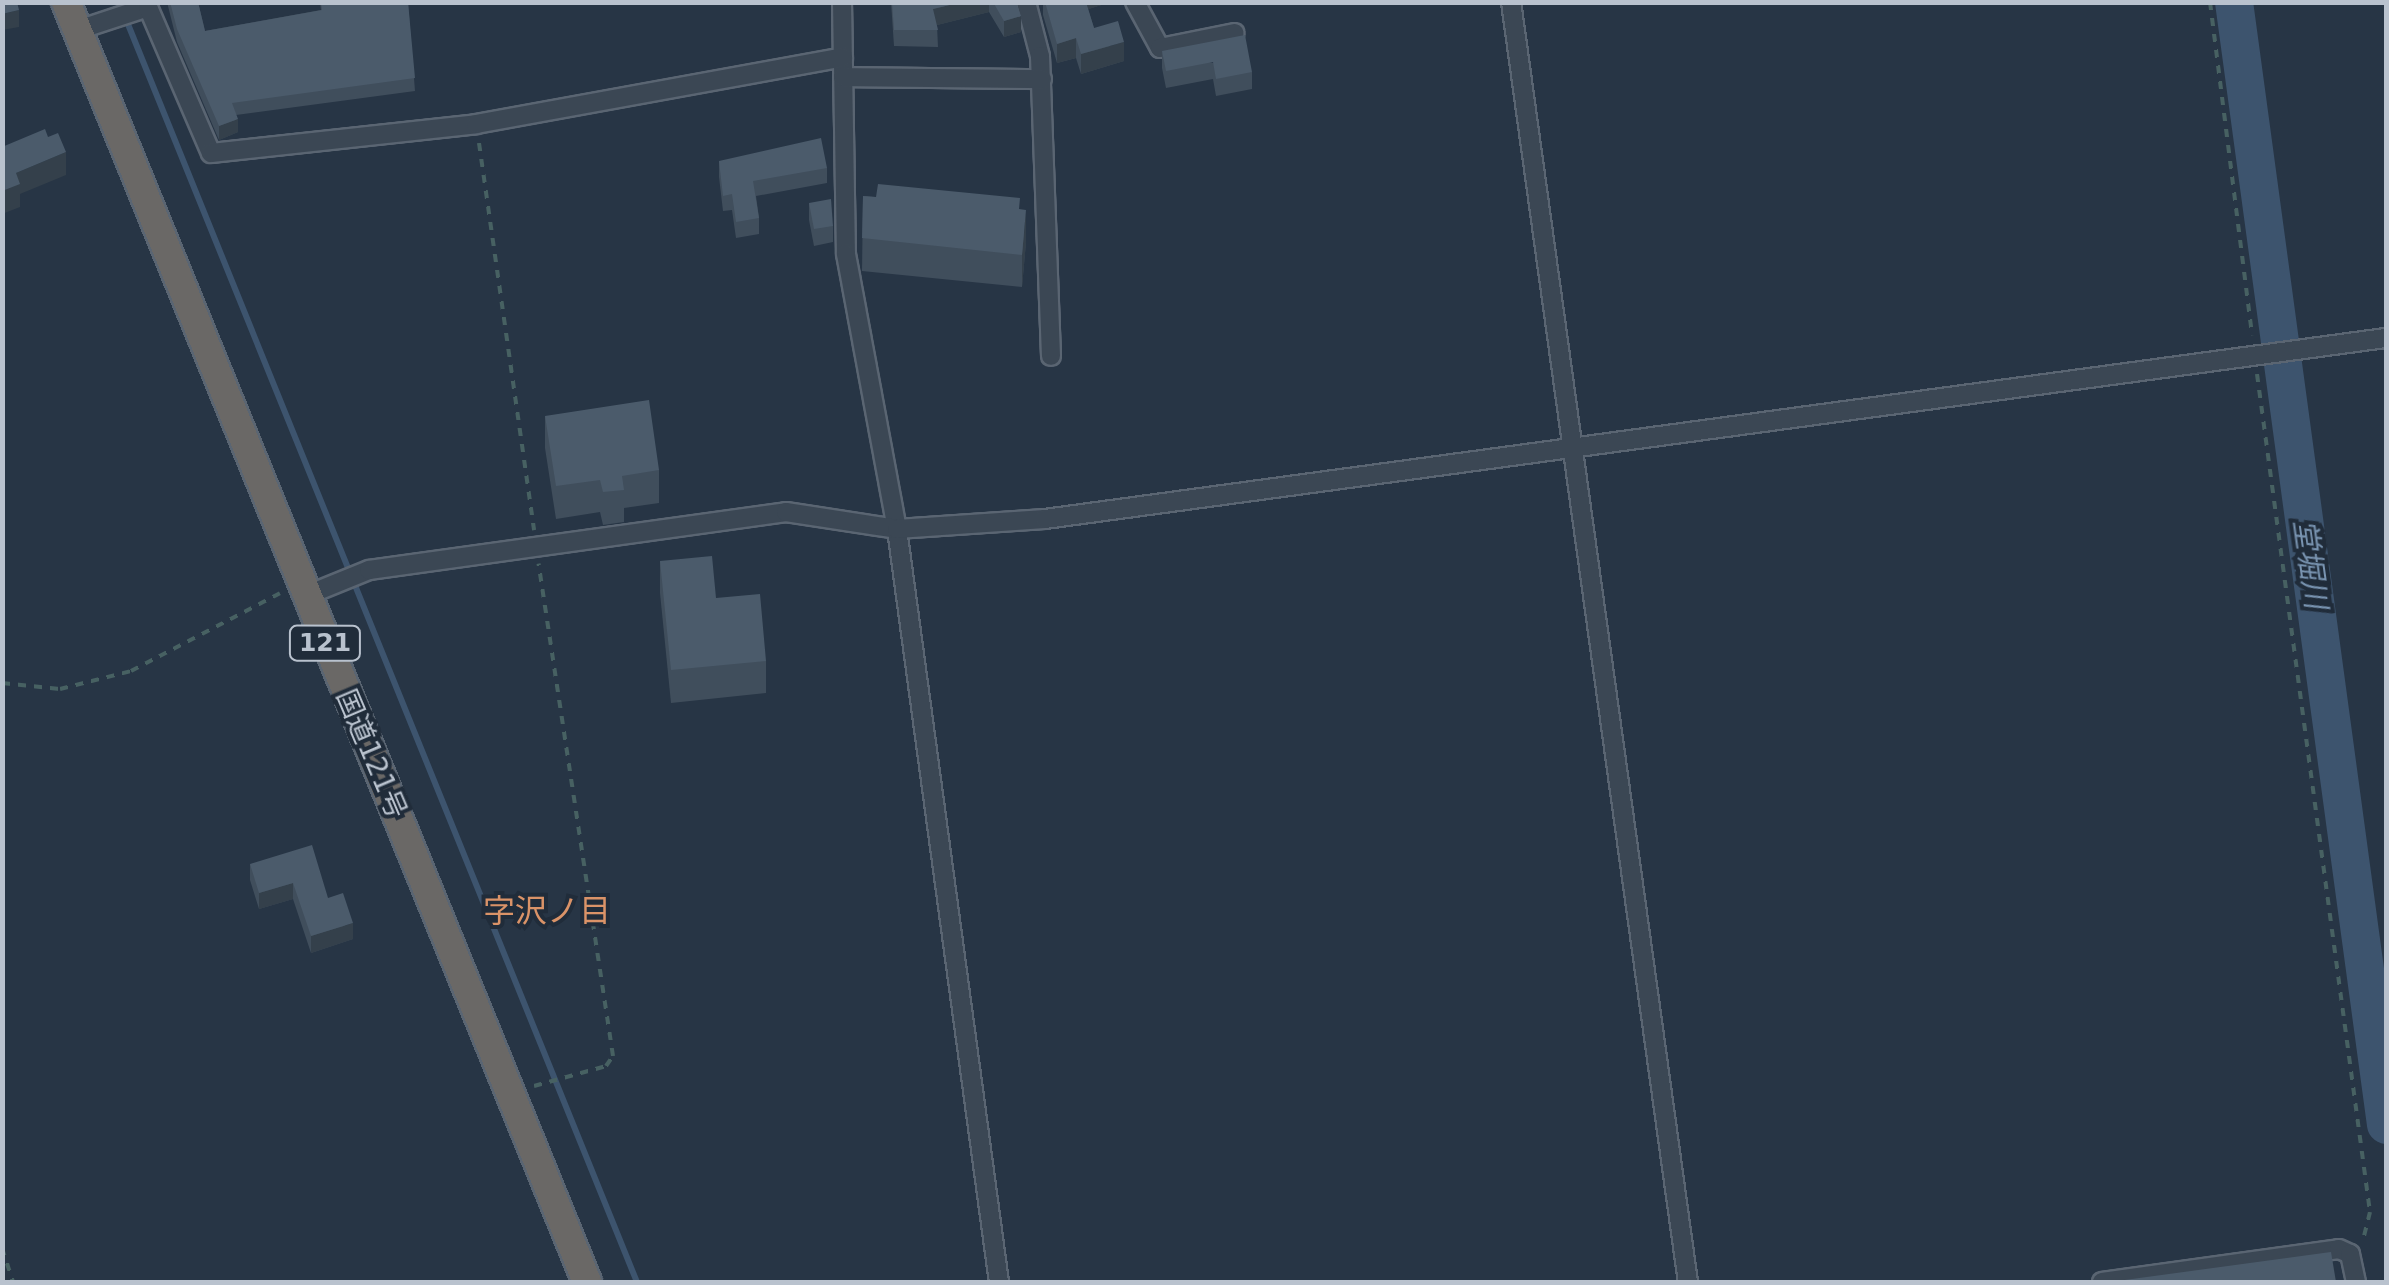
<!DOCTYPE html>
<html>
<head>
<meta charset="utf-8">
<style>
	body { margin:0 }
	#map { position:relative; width:2389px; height:1285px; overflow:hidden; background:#273545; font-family:"DejaVu Sans","Noto Sans JP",sans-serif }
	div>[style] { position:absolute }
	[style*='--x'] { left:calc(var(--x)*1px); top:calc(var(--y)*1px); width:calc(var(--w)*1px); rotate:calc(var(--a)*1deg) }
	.stream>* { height:6px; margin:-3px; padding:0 3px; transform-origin:3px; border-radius:3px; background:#3d546e }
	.river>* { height:38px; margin:-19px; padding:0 19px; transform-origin:19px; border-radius:19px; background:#3d546e }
	.path>* { height:4px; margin-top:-2px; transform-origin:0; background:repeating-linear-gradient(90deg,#476162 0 8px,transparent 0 16px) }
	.roads { filter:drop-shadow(2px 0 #5a6572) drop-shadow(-2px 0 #5a6572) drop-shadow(0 2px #5a6572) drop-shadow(0 -2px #5a6572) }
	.minor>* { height:18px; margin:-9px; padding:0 9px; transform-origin:9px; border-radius:9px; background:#3b4754 }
	.trunk>* { height:28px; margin:-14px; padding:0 14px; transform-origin:14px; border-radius:14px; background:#6a6866 }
	.wall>* { inset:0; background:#404e5c }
	.shaded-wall>* { inset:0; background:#34404b }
	.building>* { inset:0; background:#4b5b6b }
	span { translate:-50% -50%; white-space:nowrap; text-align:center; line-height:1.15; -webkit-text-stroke:8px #202c3a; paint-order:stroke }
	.shield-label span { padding:2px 8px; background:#202c3a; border:2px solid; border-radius:8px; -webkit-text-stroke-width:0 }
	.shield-label { font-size:25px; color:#b9c2ce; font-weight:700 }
	.street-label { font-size:28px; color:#b9c2ce }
	.water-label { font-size:30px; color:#7994b1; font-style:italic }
	.quarter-label { font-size:32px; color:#da9368 }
	.frame { position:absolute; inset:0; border:5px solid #b9c2ce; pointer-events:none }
</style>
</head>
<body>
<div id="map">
	<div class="stream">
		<i style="--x:119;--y:2;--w:1381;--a:67.97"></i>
	</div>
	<div class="river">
		<i style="--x:2234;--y:2;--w:1133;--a:82.29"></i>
	</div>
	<div class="path">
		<i style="--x:2210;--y:2;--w:336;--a:82.8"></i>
		<i style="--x:479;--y:143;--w:391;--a:81.9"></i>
		<i style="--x:2257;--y:374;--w:846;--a:82.32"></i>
		<i style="--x:2370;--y:1212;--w:30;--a:104"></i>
		<i style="--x:2;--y:683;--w:58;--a:5.9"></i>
		<i style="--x:60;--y:689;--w:73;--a:-14.2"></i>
		<i style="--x:131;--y:671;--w:168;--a:-27.6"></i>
		<i style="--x:534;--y:1086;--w:75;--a:-15.5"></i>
		<i style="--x:606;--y:1066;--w:12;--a:-55"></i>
		<i style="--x:613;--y:1056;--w:498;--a:-98.6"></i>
		<i style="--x:2;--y:1248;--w:36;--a:72"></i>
	</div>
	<div class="roads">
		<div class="minor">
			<i style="--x:842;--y:2;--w:252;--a:89.1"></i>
			<i style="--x:846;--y:254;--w:280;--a:79.5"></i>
			<i style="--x:897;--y:529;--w:760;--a:82.29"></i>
			<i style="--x:1026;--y:2;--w:56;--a:75.5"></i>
			<i style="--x:1040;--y:56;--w:300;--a:87.9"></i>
			<i style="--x:1135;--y:2;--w:52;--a:61.5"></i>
			<i style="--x:1160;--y:48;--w:76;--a:-11.3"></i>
			<i style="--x:1511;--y:2;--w:1292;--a:82.13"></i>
			<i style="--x:78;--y:30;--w:74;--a:-18.2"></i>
			<i style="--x:148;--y:7;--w:159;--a:66.7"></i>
			<i style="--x:211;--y:153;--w:267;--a:-6.2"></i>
			<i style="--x:476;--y:124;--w:373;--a:-10.3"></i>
			<i style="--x:843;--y:77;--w:199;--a:0.6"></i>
			<i style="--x:305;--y:596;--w:69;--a:-22.1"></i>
			<i style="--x:369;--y:570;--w:421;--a:-7.9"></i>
			<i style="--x:786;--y:512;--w:112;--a:8.7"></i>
			<i style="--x:897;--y:529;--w:148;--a:-3.9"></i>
			<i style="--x:1045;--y:519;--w:1353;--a:-7.69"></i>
			<i style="--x:2102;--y:1282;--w:239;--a:-7.9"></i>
			<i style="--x:2339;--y:1249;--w:12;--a:24"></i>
			<i style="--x:2350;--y:1254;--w:29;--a:78"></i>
		</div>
		<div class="trunk">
			<i style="--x:66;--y:2;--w:1382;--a:67.85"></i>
		</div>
	</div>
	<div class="wall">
		<i style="clip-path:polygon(167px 2px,198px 2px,205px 31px,321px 10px,320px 2px,408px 2px,415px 91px,236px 115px,238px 132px,219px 140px,177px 42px)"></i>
		<i style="clip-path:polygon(891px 2px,1016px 2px,1021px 32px,1004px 37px,989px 12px,937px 25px,938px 47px,894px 46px)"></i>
		<i style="clip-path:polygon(1043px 2px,1111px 2px,1088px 9px,1094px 28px,1124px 61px,1081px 74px,1076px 58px,1057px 63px,1043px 15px)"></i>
		<i style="clip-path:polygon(1162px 51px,1252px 72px,1252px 89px,1216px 96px,1213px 79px,1166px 88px,1162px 68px)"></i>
		<i style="clip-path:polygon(719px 161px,827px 168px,827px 183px,756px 196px,759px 218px,759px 234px,736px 238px,732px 210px,723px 211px,719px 177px)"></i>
		<i style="clip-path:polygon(863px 196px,1020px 209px,1026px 242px,1022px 287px,862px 271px)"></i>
		<i style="clip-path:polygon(809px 203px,833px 226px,833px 242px,814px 246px,809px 220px)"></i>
		<i style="clip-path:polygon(545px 416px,659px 470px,659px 503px,624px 508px,624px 522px,603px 525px,600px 512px,556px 519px,545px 448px)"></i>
		<i style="clip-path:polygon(660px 561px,716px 598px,766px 661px,766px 693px,671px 703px,660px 593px)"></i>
		<i style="clip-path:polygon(250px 864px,328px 898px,353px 939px,311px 953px,293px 899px,259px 909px,250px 880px)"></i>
	</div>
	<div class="shaded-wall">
		<i style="clip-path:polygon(962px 2px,989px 2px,989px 12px,933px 26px,933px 9px)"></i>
		<i style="clip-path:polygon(1083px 2px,1111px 2px,1083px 11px)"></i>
		<i style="clip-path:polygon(19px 10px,19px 27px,2px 30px,2px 14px)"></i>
		<i style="clip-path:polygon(1021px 16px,1021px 32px,1004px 37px,1004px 21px)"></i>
		<i style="clip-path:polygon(1076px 38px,1076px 58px,1057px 63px,1057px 44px)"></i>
		<i style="clip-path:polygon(1124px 42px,1124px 61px,1081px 74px,1081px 54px)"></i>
		<i style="clip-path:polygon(238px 119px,238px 132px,219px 140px,219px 126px)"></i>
		<i style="clip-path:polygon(66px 152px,66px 175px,20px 194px,20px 207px,2px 214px,2px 191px,16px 173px)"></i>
		<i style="clip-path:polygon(1026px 210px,1026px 242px,1022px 287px,1022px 255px)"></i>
		<i style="clip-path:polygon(293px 883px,293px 899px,259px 909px,259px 893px)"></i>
		<i style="clip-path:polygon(353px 923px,353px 939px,311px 953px,311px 936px)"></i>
	</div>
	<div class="building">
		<i style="clip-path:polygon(2px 2px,17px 2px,19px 10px,2px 14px)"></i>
		<i style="clip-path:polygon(170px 2px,198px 2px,205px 31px,322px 10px,321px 2px,408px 2px,415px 78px,232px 103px,238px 119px,219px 126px,177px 29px)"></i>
		<i style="clip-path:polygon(892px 2px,962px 2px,933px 9px,938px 30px,894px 30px)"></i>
		<i style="clip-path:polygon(993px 2px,1016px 2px,1021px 16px,1004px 21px)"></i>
		<i style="clip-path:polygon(1045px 2px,1086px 2px,1094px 28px,1118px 21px,1124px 42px,1081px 54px,1076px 38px,1057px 44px)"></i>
		<i style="clip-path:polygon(1245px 35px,1252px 72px,1216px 79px,1213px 62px,1166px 71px,1162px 51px)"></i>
		<i style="clip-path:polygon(45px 129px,48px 137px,58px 133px,66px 152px,16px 173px,20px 184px,2px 191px,2px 147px)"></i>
		<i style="clip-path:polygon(821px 138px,827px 168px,753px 181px,759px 218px,736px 222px,732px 194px,723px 196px,719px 161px)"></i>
		<i style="clip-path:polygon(878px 184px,1020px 198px,1019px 209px,1026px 210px,1022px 255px,862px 238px,863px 196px,876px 197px)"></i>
		<i style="clip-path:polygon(831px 199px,833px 226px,814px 229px,809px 203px)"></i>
		<i style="clip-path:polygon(649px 400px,659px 470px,622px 476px,624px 490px,603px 492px,600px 480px,556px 486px,545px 416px)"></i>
		<i style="clip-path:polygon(712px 556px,716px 598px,760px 594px,766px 661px,671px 670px,660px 561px)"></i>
		<i style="clip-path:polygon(312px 845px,328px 898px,343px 893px,353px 923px,311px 936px,293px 883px,259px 893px,250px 864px)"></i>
		<i style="clip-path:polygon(2331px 1252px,2336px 1282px,2110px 1282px)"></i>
	</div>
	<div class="shield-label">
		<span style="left:325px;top:643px">121</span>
	</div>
	<div class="street-label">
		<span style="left:371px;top:754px;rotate:67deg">国道121号</span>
	</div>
	<div class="water-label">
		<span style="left:2310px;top:564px;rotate:82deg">堂堀川</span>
	</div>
	<div class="quarter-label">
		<span style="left:547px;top:911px">字沢ノ目</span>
	</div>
	<div class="frame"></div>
</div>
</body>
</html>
